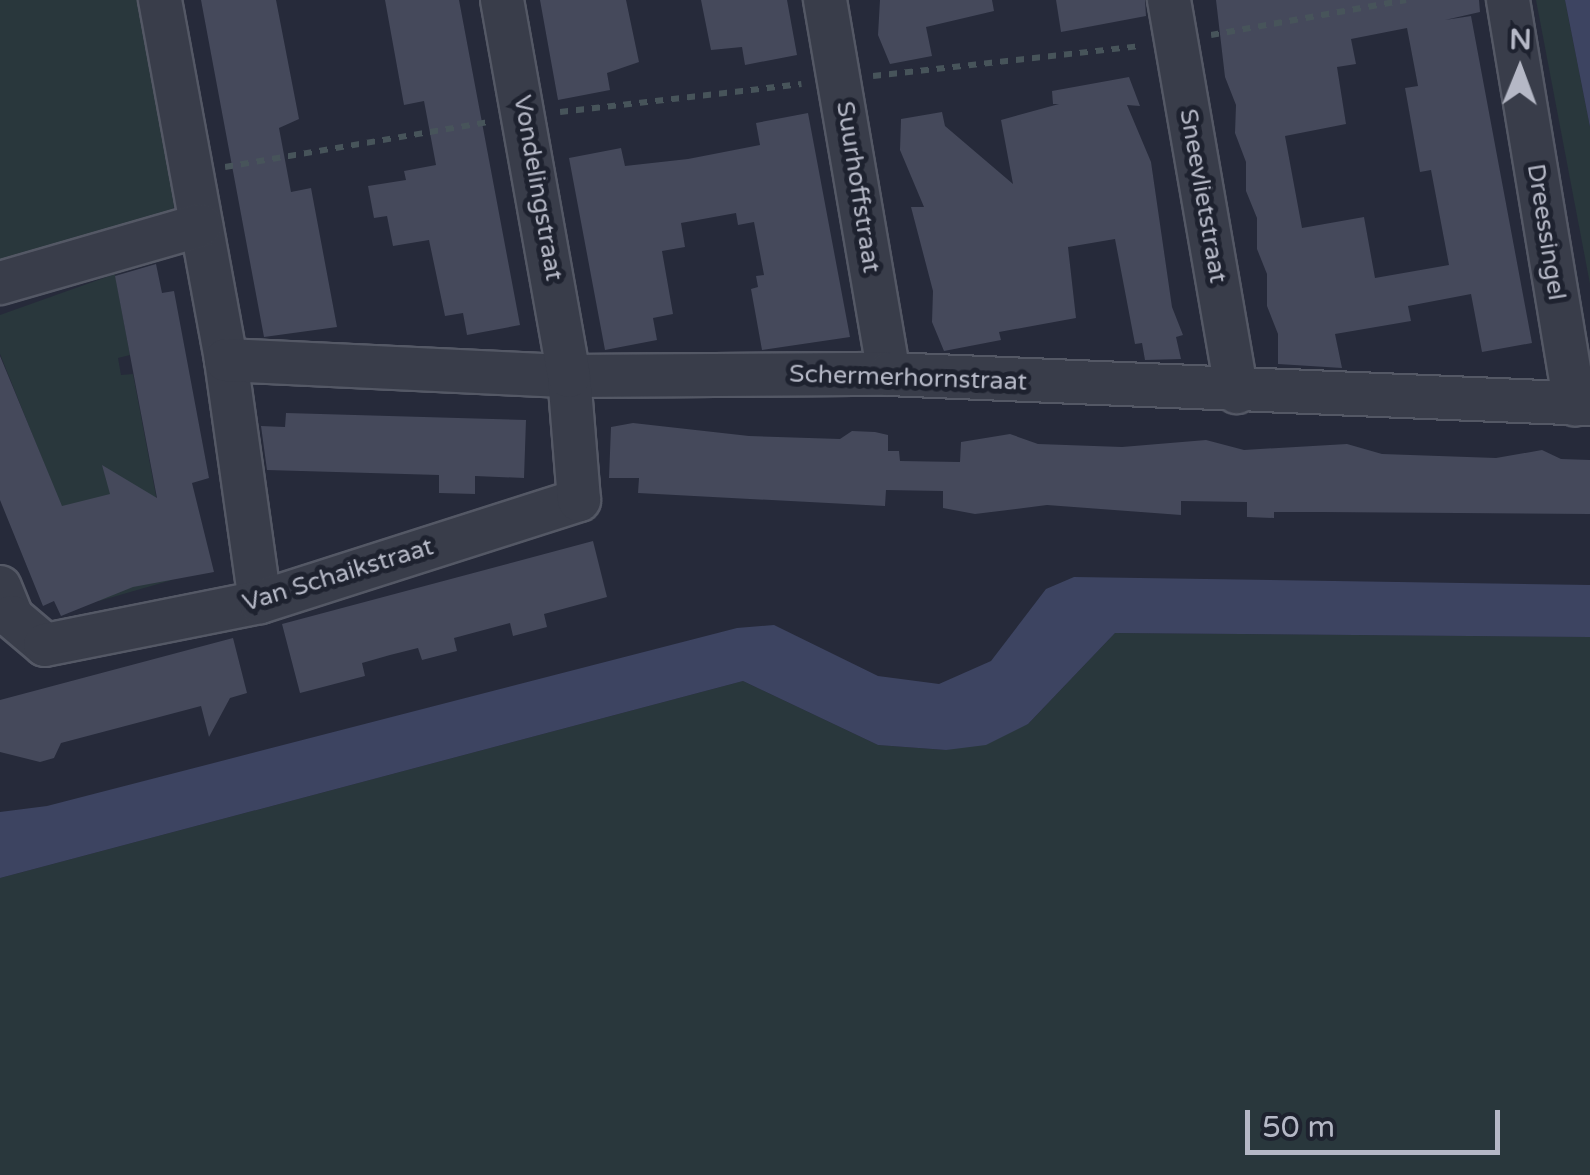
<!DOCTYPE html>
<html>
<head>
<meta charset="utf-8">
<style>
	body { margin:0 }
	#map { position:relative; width:1590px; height:1175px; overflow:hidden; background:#262a3a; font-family:"Varela Round",sans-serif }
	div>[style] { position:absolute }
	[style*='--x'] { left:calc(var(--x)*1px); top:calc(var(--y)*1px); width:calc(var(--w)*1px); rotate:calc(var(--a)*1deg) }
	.green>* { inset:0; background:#29373c }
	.water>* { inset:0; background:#3d4461 }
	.building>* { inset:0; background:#45495b }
	.path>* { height:6px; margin-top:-3px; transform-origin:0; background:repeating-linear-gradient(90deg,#47545a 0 8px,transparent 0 16px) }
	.roads { filter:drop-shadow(2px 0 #545865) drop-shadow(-2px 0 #545865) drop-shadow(0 2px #545865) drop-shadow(0 -2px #545865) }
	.minor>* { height:42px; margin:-21px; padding:0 21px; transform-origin:21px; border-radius:21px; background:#393d4a }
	span { translate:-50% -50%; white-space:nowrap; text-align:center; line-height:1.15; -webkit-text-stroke:10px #1e222f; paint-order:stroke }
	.street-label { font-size:25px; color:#b5b8c6 }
	.north { position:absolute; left:1470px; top:20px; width:100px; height:100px; -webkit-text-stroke:8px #1e222f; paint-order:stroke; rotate:1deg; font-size:28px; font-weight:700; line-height:40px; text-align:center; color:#b5b8c6 }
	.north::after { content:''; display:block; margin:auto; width:35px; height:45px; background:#b5b8c6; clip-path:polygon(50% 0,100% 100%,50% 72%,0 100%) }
	.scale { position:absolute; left:1245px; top:1110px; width:255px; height:45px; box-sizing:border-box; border:5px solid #b5b8c6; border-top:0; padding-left:12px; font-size:30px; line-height:35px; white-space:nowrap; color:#b5b8c6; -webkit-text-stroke:8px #1e222f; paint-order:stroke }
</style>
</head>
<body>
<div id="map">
	<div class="green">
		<i style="clip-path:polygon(0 0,144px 0,180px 189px,170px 218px,0 273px)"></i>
		<i style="clip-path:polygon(1536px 0,1565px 0,1590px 127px,1590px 284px)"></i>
		<i style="clip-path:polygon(115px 274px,130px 355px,118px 358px,121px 375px,133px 374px,172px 580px,99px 601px,0 354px,0 315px)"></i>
		<i style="clip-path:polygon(1115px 633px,1590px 637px,1590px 1175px,0 1175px,0 878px,743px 681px,878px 745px,946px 750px,1028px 724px)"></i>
	</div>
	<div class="water">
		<i style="clip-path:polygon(1565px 0,1590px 0,1590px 127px)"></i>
		<i style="clip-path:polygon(1074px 577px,1590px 585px,1590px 637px,1115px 633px,1028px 724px,986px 745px,946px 750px,878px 745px,743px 681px,0 878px,0 812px,47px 806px,737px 628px,774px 625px,878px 676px,939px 684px,991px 661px,1046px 589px)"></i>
	</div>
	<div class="building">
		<i style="clip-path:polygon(201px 0,276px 0,299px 119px,279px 128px,291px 192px,311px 188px,337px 327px,264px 337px)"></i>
		<i style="clip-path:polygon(385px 0,459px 0,520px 325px,467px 335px,463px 313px,445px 316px,429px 240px,393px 246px,387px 216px,374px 218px,368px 186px,406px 180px,404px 171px,436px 165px,424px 101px,404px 105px)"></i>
		<i style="clip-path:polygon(540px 0,626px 0,639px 62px,607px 73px,610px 90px,558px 100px)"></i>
		<i style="clip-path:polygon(701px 0,787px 0,797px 55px,745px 65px,742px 47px,711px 50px)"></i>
		<i style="clip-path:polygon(880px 0,992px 0,994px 11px,926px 27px,932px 56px,890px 64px,878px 35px)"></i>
		<i style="clip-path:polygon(1056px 0,1145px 0,1146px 16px,1061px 32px)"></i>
		<i style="clip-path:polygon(evenodd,1216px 0,1479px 0,1480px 12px,1445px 20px,1471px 16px,1532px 343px,1482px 352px,1471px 294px,1408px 306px,1411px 321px,1335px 334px,1342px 368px,1278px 364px,1278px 334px,1267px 306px,1267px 274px,1257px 249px,1257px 218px,1246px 191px,1246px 162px,1235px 133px,1236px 105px,1225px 77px,1216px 0,1407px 28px,1418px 86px,1405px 88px,1420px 172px,1431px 170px,1449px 265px,1375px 278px,1364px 217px,1302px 228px,1285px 136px,1346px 124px,1337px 67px,1356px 64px,1351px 39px,1407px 28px)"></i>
		<i style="clip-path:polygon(1129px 77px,1140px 106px,1127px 105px,1151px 162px,1172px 307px,1183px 335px,1176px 337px,1181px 359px,1145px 360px,1142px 343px,1135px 344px,1115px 239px,1068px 247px,1076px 318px,999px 332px,1001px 340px,944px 351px,932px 322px,933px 291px,911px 207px,924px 207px,900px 150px,901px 119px,942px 112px,945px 126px,1013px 184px,1001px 120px,1059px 104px,1053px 104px,1052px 91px)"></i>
		<i style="clip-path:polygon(808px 113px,850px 337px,762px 350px,751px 289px,758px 287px,756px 276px,764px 275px,754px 222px,738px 225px,736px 213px,681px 223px,685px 247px,662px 251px,673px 314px,653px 318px,657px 340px,605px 350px,569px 158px,621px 148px,625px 166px,688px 159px,760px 145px,756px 123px)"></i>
		<i style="clip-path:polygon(156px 264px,162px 293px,174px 291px,209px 478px,192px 483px,214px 572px,133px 587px,61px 616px,54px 601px,43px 606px,0 500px,0 356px,62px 506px,110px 494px,102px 465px,157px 498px,115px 276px)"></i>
		<i style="clip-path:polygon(286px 413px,526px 420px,524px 478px,475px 476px,475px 494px,439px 493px,439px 475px,267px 470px,261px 426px,285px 427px)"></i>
		<i style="clip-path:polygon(633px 423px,749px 436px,840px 439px,852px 431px,875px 432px,888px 435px,888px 451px,899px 451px,900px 461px,960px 462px,961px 442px,1010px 434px,1038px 444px,1122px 447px,1206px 440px,1244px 450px,1347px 444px,1382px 454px,1496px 458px,1542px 450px,1561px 459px,1590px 460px,1590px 514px,1321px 512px,1274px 512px,1274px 518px,1247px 517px,1247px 502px,1181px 501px,1181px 515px,1047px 505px,975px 514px,943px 508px,943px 491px,886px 490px,885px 506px,638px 493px,639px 478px,609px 478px,611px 427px)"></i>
		<i style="clip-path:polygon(593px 541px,607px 597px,544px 614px,547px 627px,513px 636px,510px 623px,454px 638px,457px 651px,422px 660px,418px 648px,390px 655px,362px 663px,365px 676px,300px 693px,282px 624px)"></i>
		<i style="clip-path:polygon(233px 638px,247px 693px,230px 698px,209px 737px,201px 706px,61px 743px,54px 758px,40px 762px,0 752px,0 700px)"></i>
	</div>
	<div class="path">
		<i style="--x:1211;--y:35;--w:198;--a:-10.2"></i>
		<i style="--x:873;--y:76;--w:268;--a:-6.4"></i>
		<i style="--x:560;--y:112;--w:243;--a:-6.6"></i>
		<i style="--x:225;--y:167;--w:268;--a:-9.7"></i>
	</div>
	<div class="roads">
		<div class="minor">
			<i style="--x:160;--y:0;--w:366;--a:79.6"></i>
			<i style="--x:226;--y:360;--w:244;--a:82"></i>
			<i style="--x:825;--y:0;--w:379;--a:80.3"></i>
			<i style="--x:1169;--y:0;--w:398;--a:80.2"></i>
			<i style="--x:1508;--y:0;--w:410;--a:80.6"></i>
			<i style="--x:0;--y:283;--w:209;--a:-16.1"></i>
			<i style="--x:226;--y:360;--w:343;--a:2.7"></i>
			<i style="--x:569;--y:376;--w:320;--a:-0.4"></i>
			<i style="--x:889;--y:374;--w:702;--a:2.45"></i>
			<i style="--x:0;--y:587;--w:32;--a:68"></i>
			<i style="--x:12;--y:617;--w:43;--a:40.3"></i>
			<i style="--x:45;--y:645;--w:219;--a:-11.3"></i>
			<i style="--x:260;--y:602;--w:335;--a:-17.7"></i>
			<i style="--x:579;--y:500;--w:124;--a:-94.6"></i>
			<i style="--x:569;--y:376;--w:382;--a:-100.1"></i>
		</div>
	</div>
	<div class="street-label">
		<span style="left:858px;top:187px;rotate:81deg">Suurhoffstraat</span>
		<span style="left:538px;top:188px;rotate:80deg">Vondelingstraat</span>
		<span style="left:1203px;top:196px;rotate:80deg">Sneevlietstraat</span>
		<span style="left:1546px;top:232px;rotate:81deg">Dreessingel</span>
		<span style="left:908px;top:378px;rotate:2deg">Schermerhornstraat</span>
		<span style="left:338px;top:575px;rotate:-17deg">Van Schaikstraat</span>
	</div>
	<div class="north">N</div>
	<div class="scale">50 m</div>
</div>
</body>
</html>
